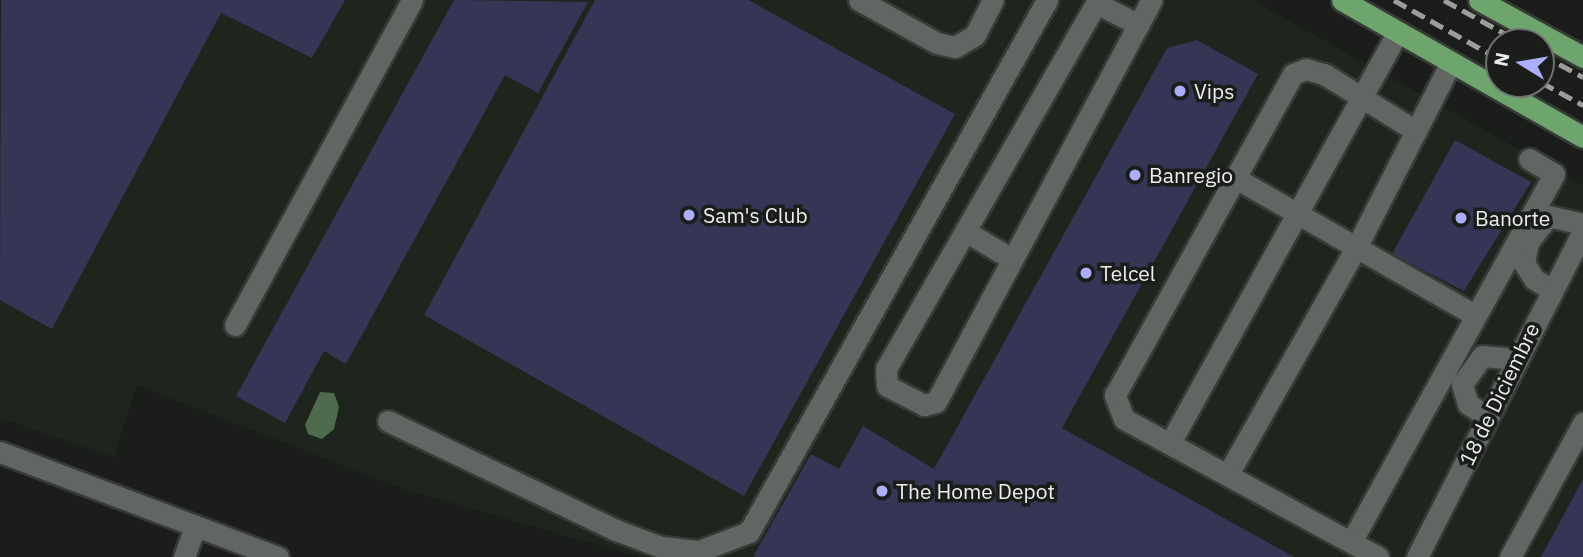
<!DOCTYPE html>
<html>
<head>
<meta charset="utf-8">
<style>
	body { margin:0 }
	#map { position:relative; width:1583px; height:557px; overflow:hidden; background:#1a1d1a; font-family:"IBM Plex Sans",sans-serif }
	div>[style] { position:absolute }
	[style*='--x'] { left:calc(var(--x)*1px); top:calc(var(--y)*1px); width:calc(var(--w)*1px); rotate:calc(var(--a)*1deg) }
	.built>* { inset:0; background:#1d251d }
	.water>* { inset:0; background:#4e6b4e }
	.building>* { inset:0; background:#353656 }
	.roads { filter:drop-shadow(2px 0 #383a38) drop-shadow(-2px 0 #383a38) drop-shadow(0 2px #383a38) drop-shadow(0 -2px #383a38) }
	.minor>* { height:21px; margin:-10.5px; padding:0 10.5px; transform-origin:10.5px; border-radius:10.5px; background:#626662 }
	.highway>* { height:21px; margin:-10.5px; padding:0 10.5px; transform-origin:10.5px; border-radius:10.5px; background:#6da56d }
	.rail>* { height:5px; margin-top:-2.5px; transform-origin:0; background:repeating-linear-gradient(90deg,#9a9d9a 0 14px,transparent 0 21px) }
	.dots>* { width:19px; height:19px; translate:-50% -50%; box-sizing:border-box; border:4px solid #1a1d1a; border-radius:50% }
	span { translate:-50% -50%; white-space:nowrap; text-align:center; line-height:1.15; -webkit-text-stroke:7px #1a1d1a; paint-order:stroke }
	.poi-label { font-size:21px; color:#eceeeb }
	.left { translate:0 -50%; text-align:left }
	.street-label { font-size:21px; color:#eceeeb }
	.north { position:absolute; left:1485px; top:28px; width:70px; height:70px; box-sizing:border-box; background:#1a1d1a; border:2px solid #6e716e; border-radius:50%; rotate:281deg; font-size:19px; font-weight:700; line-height:28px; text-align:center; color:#eceeeb }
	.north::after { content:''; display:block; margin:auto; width:24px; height:32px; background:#abaffb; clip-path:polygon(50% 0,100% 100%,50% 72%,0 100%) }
</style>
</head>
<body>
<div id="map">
	<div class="built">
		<i style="clip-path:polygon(0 0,1252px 0,1583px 185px,1583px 557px,639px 557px,403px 489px,137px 385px,114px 457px,0 418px)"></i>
	</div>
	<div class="water">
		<i style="clip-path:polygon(320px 392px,334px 393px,339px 407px,334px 429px,322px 439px,308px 434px,305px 425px)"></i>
	</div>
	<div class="building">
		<i style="clip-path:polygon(1px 0,345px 0,312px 58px,221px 13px,52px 329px,0 300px)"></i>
		<i style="clip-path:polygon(454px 0,588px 2px,538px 93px,505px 75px,346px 364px,324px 351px,285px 423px,236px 396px)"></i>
		<i style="clip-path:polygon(595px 0,748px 0,955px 114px,744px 496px,424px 315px)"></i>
		<i style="clip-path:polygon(1197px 40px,1258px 74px,1062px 428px,1294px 557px,753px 557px,811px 454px,839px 469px,863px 426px,934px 469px,1167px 48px)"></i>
		<i style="clip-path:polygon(1455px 140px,1531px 182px,1464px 291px,1392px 254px)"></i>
		<i style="clip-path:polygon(1583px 479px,1583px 557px,1541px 557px)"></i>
	</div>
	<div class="roads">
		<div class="minor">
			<i style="--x:859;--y:0;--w:89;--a:28.9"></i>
			<i style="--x:937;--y:43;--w:18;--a:13"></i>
			<i style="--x:955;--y:47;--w:23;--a:-31"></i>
			<i style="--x:975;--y:35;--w:39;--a:-63"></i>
			<i style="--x:1098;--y:0;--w:425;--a:119.9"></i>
			<i style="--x:886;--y:368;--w:18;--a:87"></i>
			<i style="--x:887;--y:386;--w:42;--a:27.2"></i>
			<i style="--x:924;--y:405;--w:12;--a:-14"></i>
			<i style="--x:936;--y:402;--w:456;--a:-61.8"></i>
			<i style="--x:1096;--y:3;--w:48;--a:27.1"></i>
			<i style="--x:1237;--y:179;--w:272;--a:29.8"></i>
			<i style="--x:965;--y:231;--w:55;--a:30.8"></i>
			<i style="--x:1550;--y:289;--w:19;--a:-148"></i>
			<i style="--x:1534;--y:279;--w:19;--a:-122"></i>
			<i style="--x:1524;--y:263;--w:21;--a:-79"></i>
			<i style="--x:1528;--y:242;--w:33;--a:-52"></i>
			<i style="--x:1548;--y:216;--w:36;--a:13"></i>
			<i style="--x:235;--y:325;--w:370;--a:-61.4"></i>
			<i style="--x:1488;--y:417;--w:24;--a:-147"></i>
			<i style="--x:1468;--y:404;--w:21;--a:-107"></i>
			<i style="--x:1462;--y:384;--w:34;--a:-54"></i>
			<i style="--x:1482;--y:356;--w:36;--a:5"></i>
			<i style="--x:388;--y:421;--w:253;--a:25.6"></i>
			<i style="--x:616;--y:530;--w:48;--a:20.7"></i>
			<i style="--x:661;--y:547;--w:38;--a:6"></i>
			<i style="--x:699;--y:551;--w:53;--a:-20.8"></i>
			<i style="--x:749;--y:532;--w:610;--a:-60.74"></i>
			<i style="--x:1170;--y:443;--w:470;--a:-61"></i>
			<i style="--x:0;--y:452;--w:297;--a:20.7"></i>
			<i style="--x:1228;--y:474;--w:260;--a:-60.5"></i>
			<i style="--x:1356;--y:248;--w:209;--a:-62.9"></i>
			<i style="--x:1351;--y:542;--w:420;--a:-61.1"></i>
			<i style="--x:1554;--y:174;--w:29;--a:-149"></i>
			<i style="--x:184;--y:557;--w:33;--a:-70"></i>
			<i style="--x:1378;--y:557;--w:289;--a:-151.5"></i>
			<i style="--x:1124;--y:419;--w:26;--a:-111"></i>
			<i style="--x:1115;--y:395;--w:367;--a:-61"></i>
			<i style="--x:1293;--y:74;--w:14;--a:-21"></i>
			<i style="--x:1306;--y:69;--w:19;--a:16"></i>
			<i style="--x:1324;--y:74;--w:108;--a:31.8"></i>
			<i style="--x:1417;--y:557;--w:366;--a:-63"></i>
			<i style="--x:1510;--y:557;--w:153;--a:-61.4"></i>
		</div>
		<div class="highway">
			<i style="--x:1342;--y:0;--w:277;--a:29.6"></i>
			<i style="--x:1479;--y:0;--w:119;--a:28.7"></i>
		</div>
	</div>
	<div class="rail">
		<i style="--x:1394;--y:0;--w:120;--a:29.3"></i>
		<i style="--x:1444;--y:0;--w:87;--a:28.9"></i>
		<i style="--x:1541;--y:54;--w:48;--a:28.7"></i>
		<i style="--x:1541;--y:82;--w:48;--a:28.7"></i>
	</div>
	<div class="dots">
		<i style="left:1180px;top:91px;background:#abaffb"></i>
		<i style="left:1135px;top:175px;background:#abaffb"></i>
		<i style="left:689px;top:215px;background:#abaffb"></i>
		<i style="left:1461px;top:218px;background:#abaffb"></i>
		<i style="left:1086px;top:273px;background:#abaffb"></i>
		<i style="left:882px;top:491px;background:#abaffb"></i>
	</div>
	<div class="poi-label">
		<span class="left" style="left:1194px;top:91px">Vips</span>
		<span class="left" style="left:1149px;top:175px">Banregio</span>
		<span class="left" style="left:703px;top:215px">Sam's Club</span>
		<span class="left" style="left:1475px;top:218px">Banorte</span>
		<span class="left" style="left:1100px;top:273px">Telcel</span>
		<span class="left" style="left:896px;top:491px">The Home Depot</span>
	</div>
	<div class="street-label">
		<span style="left:1499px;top:394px;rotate:-64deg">18 de Diciembre</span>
	</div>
	<div class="north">N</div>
</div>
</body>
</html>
